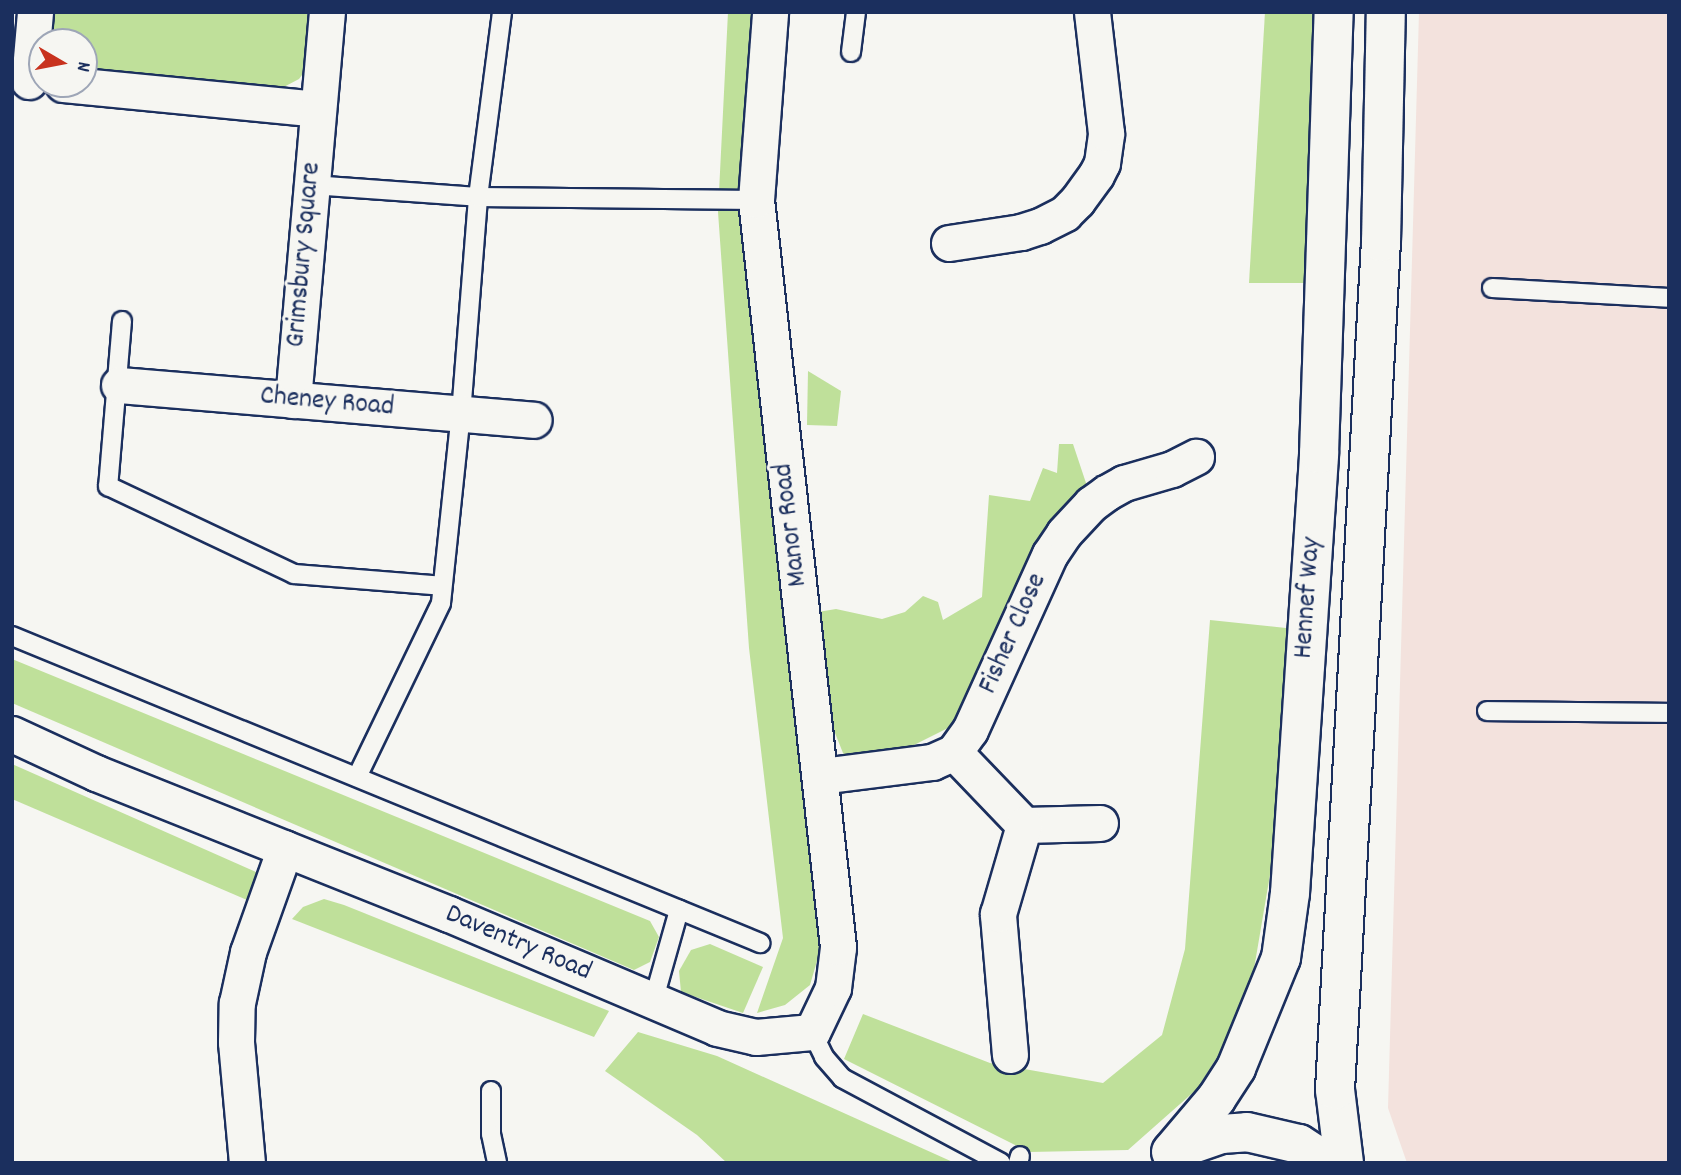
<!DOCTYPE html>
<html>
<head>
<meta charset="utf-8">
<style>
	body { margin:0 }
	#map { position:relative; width:1681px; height:1175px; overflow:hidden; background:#f6f6f2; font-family:Dekko,sans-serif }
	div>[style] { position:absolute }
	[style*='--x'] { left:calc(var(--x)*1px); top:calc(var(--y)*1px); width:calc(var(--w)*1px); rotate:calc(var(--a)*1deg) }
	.built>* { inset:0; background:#f3e2dd }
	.green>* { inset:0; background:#bfe09a }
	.roads { filter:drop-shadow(2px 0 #1b2f5e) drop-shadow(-2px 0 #1b2f5e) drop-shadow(0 2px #1b2f5e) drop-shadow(0 -2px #1b2f5e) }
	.service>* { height:18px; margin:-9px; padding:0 9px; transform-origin:9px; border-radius:9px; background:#f6f6f2 }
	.minor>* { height:35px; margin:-17.5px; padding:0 17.5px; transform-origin:17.5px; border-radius:17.5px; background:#f6f6f2 }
	.trunk>* { height:38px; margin:-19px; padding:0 19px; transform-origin:19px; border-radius:19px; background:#f6f6f2 }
	span { translate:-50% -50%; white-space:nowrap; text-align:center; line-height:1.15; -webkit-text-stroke:6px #f6f6f2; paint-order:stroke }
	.street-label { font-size:28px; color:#1b2f5e }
	.frame { position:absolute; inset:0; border:14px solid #1b2f5e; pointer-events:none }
	.north { position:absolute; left:28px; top:28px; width:70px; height:70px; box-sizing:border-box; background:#f6f6f2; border:2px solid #9ea6b7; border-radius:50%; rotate:100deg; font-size:19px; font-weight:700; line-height:28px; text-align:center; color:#1b2f5e }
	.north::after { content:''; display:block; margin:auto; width:24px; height:32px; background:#c8321e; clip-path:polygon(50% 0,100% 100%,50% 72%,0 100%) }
</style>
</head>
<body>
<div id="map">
	<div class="built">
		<i style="clip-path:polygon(1419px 12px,1669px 12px,1669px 1163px,1407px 1163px,1388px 1108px)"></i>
	</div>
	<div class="green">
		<i style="clip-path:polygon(49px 12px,317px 12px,305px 71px,299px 79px,280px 89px,84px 75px,84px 42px,49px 42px)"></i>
		<i style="clip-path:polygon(728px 12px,761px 12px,750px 212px,826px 930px,810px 985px,785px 1005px,757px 1013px,783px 938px,749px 648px,718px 212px)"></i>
		<i style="clip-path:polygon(1265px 12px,1313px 12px,1309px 283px,1249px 283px)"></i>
		<i style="clip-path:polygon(808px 371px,841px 391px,837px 426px,807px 425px)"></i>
		<i style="clip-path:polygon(1059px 444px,1073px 444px,1087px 486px,1046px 530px,950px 727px,896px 754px,857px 766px,843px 753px,833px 728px,818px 612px,836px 609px,882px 619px,905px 612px,923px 596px,938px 602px,943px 620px,982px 597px,989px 495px,1030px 501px,1043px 468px,1057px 473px)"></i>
		<i style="clip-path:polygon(1210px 620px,1295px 629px,1273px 857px,1247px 1010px,1197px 1089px,1128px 1150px,1029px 1152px,844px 1059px,863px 1014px,990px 1063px,1103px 1083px,1162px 1035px,1185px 949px)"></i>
		<i style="clip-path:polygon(12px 659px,650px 921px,659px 937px,650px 962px,634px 970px,12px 703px)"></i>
		<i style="clip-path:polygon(12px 764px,258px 873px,247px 900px,12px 799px)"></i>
		<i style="clip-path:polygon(324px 899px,344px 905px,609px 1011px,594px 1037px,292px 919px,303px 907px)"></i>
		<i style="clip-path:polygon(710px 944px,763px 967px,743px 1013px,681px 992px,679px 971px,691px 950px)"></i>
		<i style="clip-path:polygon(638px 1032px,717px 1056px,955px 1163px,727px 1163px,697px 1135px,605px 1071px)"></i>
	</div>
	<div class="roads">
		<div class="service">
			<i style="--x:851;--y:52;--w:40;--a:-82.9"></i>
			<i style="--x:312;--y:185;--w:166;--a:4.1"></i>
			<i style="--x:478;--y:197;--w:278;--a:0.6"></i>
			<i style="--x:1492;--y:288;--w:177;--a:3.2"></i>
			<i style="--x:122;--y:321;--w:166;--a:94.8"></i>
			<i style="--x:108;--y:486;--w:206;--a:25.3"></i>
			<i style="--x:294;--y:574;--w:148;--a:4.6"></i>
			<i style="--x:12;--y:636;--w:809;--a:22.31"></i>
			<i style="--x:1487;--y:711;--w:182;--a:0.6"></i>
			<i style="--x:357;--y:777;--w:193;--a:-64.2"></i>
			<i style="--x:441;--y:603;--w:190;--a:-84"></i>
			<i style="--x:461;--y:414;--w:218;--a:-85.5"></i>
			<i style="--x:478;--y:197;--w:187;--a:-82.6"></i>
			<i style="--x:653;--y:1002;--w:96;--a:-74.2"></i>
			<i style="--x:812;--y:1032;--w:28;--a:64"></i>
			<i style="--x:824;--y:1057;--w:28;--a:49"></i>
			<i style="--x:842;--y:1078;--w:180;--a:28.1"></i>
			<i style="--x:491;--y:1091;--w:43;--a:90"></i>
			<i style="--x:491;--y:1134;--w:30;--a:78"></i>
			<i style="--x:1018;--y:1163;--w:7;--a:-74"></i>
		</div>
		<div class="minor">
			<i style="--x:29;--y:81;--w:69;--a:-85"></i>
			<i style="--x:63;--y:84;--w:256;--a:5.6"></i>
			<i style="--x:949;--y:243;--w:73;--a:-8.7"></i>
			<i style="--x:1021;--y:232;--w:20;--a:-18"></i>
			<i style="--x:1040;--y:226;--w:28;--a:-27"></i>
			<i style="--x:1065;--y:213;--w:17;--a:-45"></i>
			<i style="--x:1077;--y:201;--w:32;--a:-54"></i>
			<i style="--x:1096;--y:175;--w:13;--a:-63"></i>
			<i style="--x:1102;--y:163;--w:30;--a:-82"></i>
			<i style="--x:1106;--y:133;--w:122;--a:-96.6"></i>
			<i style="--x:119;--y:385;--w:416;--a:4.8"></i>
			<i style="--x:293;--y:400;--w:389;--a:-85"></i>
			<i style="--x:12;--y:734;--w:93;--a:24.9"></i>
			<i style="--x:96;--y:773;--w:380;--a:21.8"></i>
			<i style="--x:449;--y:914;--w:291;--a:23"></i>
			<i style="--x:717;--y:1028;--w:40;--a:13"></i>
			<i style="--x:756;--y:1037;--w:56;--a:-5.1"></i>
			<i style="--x:812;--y:1032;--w:49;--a:-64.5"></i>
			<i style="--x:833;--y:988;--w:41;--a:-83"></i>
			<i style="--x:838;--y:947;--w:751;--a:-96.26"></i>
			<i style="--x:756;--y:200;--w:189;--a:-85.7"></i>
			<i style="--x:954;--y:752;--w:101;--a:46.2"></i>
			<i style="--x:1024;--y:825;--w:76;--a:-1.5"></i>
			<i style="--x:821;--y:776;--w:112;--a:-7.2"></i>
			<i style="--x:932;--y:762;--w:24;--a:-24"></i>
			<i style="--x:954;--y:752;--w:27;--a:-54"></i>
			<i style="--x:970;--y:730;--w:193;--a:-65.6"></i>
			<i style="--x:1050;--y:554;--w:25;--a:-56"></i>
			<i style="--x:1064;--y:533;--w:40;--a:-47"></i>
			<i style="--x:1091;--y:504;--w:19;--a:-36"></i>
			<i style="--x:1106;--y:493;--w:21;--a:-29"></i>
			<i style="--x:1124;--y:483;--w:50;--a:-16.3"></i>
			<i style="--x:1172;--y:469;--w:27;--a:-27"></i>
			<i style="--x:1010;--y:1055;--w:142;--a:-94.9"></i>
			<i style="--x:998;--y:914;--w:93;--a:-73.7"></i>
			<i style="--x:247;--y:1163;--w:121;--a:-95.2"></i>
			<i style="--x:236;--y:1042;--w:39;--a:-89"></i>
			<i style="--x:237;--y:1003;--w:52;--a:-77.8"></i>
			<i style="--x:248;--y:952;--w:110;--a:-70.4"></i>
		</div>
		<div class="trunk">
			<i style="--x:1172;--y:1151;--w:52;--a:-19.1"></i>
			<i style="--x:1221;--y:1134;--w:26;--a:-4"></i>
			<i style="--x:1247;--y:1132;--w:53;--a:13"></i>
			<i style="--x:1299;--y:1144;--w:35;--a:33"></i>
			<i style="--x:1171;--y:1152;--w:70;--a:-49.7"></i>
			<i style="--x:1216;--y:1099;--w:37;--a:-57"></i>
			<i style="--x:1236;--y:1068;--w:119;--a:-67.8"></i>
			<i style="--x:1281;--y:958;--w:66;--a:-82.1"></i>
			<i style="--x:1290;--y:893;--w:440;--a:-86.2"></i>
			<i style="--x:1319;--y:454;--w:442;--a:-88.1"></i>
			<i style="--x:1344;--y:1163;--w:74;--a:-97"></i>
			<i style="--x:1335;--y:1090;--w:849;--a:-86.9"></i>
			<i style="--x:1381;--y:242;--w:230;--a:-88.8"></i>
		</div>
	</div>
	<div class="street-label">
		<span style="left:305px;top:255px;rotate:-85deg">Grimsbury Square</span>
		<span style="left:327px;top:403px;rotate:5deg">Cheney Road</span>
		<span style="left:792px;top:525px;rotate:-97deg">Manor Road</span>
		<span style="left:1309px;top:598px;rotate:-86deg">Hennef Way</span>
		<span style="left:1014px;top:634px;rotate:-66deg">Fisher Close</span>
		<span style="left:518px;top:944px;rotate:23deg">Daventry Road</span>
	</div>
	<div class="frame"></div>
	<div class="north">N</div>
</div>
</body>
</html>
